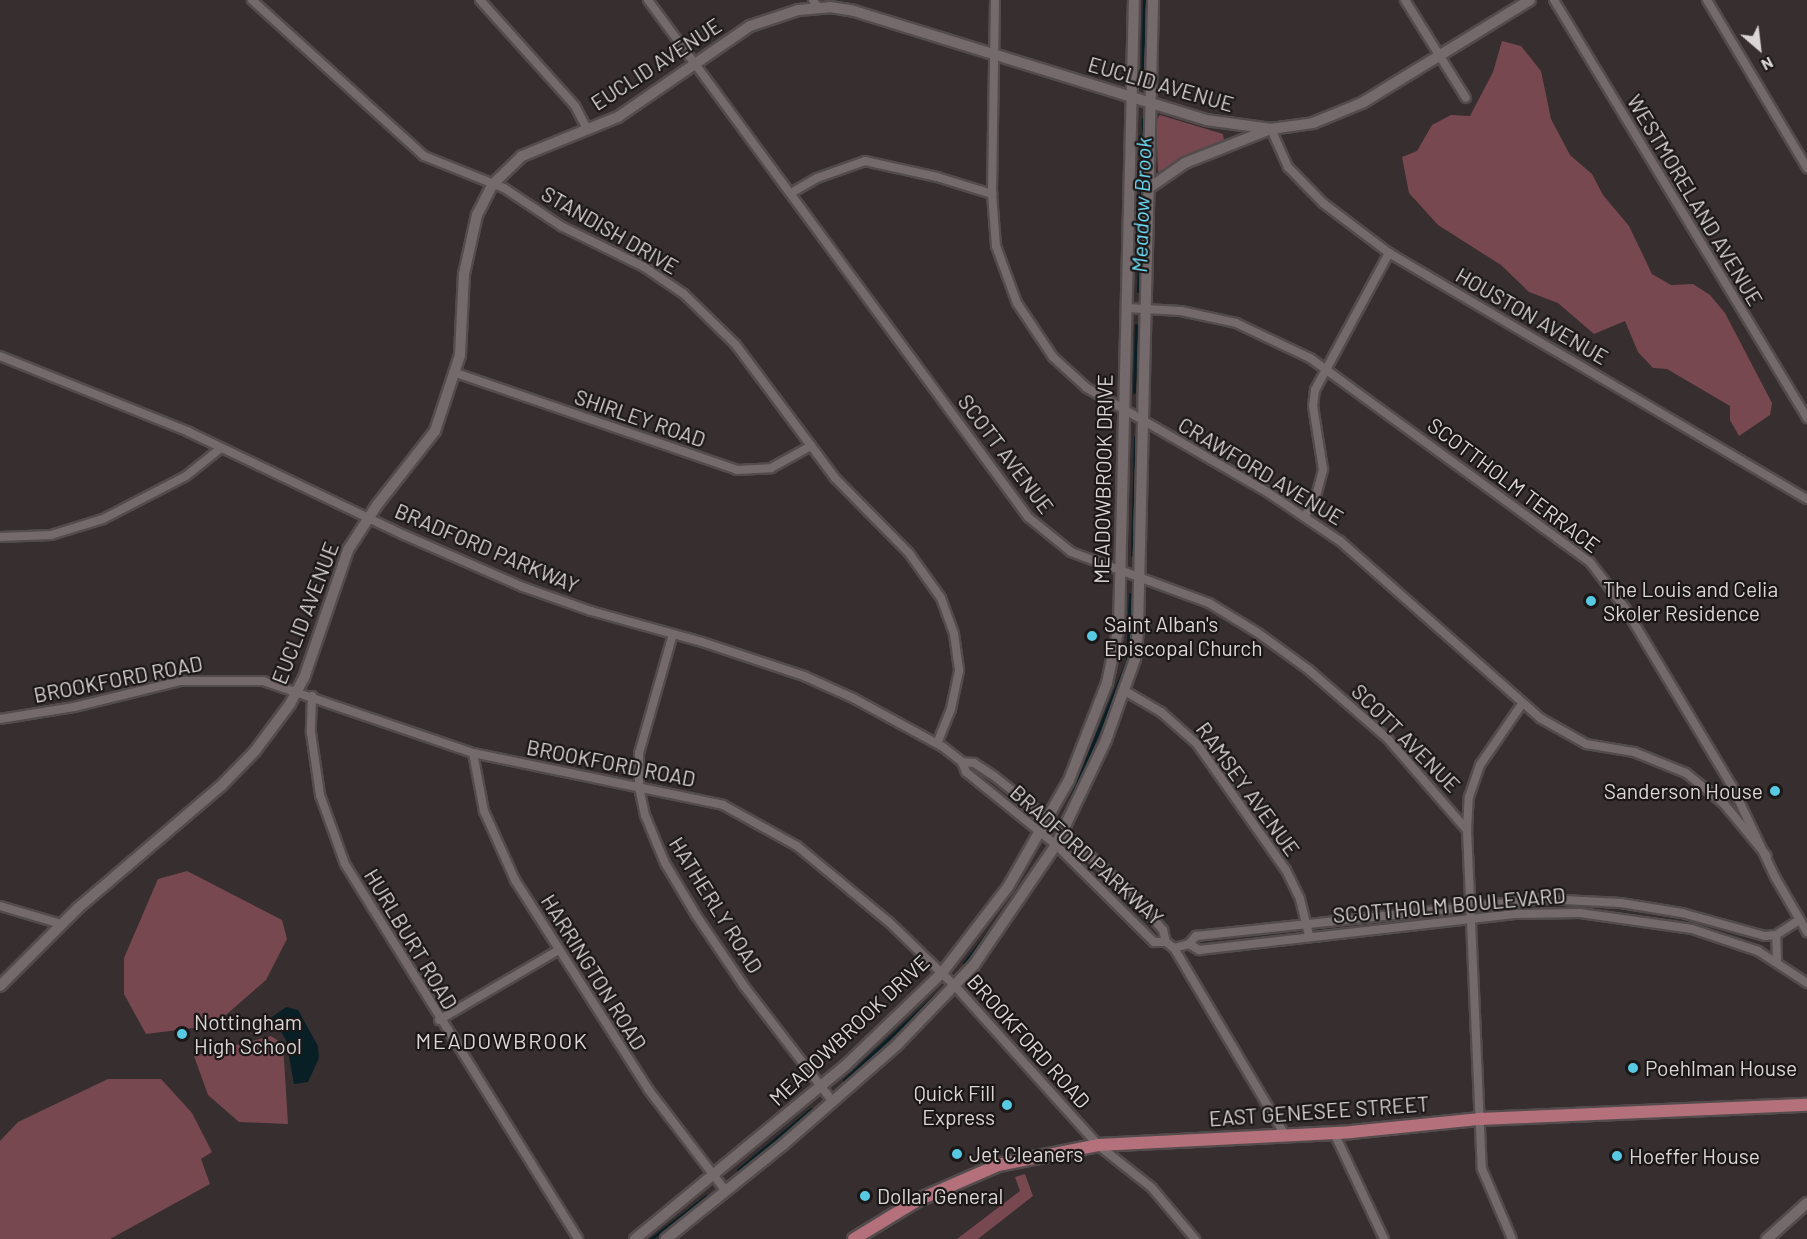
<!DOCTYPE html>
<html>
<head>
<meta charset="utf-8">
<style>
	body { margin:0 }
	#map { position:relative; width:1807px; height:1239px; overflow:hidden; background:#362e2f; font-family:Barlow,sans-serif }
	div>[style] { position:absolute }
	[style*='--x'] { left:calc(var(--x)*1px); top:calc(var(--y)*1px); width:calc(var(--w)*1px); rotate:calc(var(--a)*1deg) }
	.green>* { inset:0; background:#784850 }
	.water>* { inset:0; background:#082025 }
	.stream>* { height:3px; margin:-1.5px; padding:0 1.5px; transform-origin:1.5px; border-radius:1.5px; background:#082025 }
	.roads { filter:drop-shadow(2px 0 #534b4c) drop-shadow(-2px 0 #534b4c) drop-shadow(0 2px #534b4c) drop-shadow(0 -2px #534b4c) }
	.street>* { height:8px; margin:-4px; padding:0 4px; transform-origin:4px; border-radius:4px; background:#746a6b }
	.secondary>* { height:10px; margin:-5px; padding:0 5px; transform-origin:5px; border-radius:5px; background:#746a6b }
	.primary>* { height:12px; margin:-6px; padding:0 6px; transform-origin:6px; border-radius:6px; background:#b4717c }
	.dots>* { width:16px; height:16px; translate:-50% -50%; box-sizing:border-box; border:3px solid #1b1717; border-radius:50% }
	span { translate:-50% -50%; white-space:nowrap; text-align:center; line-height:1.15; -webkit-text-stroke:4.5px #1b1717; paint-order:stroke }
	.street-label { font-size:21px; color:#dbd5d6 }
	.poi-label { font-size:21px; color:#dbd5d6 }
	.left { translate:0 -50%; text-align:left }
	.right { translate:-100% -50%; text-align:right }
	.water-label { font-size:22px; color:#6fddf8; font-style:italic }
	.neighbourhood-label { font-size:22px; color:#dbd5d6; letter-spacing:1.5px }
	.north { position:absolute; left:1729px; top:18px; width:60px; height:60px; -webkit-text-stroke:4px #1b1717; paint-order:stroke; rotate:152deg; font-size:16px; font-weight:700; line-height:24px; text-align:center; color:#dbd5d6 }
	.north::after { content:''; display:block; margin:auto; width:21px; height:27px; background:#dbd5d6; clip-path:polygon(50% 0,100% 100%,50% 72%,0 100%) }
</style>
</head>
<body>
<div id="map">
	<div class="green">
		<i style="clip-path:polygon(1502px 41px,1521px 46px,1541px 71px,1551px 119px,1570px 155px,1592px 174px,1603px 195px,1629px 226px,1652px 274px,1671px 285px,1693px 284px,1710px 295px,1725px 313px,1772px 403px,1770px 415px,1739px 436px,1730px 420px,1730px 406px,1667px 369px,1653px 368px,1638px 352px,1625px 321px,1594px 334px,1558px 303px,1529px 292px,1501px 265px,1438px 225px,1409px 193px,1402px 157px,1417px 151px,1432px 125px,1451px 115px,1470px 116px,1493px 72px)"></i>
		<i style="clip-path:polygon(1160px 115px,1223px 134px,1224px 141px,1158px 172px,1156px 120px)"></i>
		<i style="clip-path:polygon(187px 871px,282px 920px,287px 939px,266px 980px,227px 1014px,201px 1027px,146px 1034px,124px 994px,124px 958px,158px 879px)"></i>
		<i style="clip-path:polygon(271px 1036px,283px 1044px,288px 1124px,239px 1122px,208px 1095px,194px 1056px)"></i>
		<i style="clip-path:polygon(108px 1079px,161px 1079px,192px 1113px,212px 1152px,201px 1159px,210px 1184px,110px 1239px,0 1239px,0 1141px,18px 1122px)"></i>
		<i style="clip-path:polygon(1025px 1174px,1033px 1196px,978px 1239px,957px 1239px,1020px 1191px,1015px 1177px)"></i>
	</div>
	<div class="water">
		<i style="clip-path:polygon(286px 1007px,298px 1010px,318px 1046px,319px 1058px,308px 1082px,294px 1084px,286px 1040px,272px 1017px)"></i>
	</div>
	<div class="stream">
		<i style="--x:1142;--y:76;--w:76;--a:-88.5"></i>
		<i style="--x:1138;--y:291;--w:172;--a:-88.3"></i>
		<i style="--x:1134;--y:392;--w:67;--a:-88.3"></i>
		<i style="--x:1132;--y:555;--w:118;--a:-88.5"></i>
		<i style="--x:1067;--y:807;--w:158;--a:-67.7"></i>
		<i style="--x:1127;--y:661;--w:67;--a:-87.4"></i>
		<i style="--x:964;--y:963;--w:68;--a:-52.1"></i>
		<i style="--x:844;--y:1080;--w:123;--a:-43"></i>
		<i style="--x:738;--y:1170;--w:95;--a:-39.9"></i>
		<i style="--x:651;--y:1239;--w:70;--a:-38"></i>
	</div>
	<div class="roads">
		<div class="street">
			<i style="--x:252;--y:0;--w:232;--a:42.2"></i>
			<i style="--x:424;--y:156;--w:86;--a:21.8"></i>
			<i style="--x:504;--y:188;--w:69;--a:33.7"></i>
			<i style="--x:561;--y:226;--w:93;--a:26.3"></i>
			<i style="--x:644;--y:267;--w:48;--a:34"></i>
			<i style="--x:684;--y:294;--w:73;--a:44.4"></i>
			<i style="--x:736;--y:345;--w:166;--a:53.3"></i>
			<i style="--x:835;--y:478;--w:105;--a:45.4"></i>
			<i style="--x:909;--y:553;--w:55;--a:54.6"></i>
			<i style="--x:941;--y:598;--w:38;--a:70"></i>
			<i style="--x:954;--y:634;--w:37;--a:82"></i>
			<i style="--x:959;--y:671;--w:39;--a:102"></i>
			<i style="--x:951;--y:709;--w:37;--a:112"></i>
			<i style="--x:480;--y:0;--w:142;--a:48.1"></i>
			<i style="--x:575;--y:106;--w:27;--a:62"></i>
			<i style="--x:648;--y:0;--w:642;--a:53.68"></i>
			<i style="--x:1028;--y:517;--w:55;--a:39.1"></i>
			<i style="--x:1071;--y:552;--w:147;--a:20.3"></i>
			<i style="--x:1209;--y:603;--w:57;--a:31.5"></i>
			<i style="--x:1258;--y:633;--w:63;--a:36"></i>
			<i style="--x:1309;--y:670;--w:103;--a:41.1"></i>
			<i style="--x:1387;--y:738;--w:122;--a:49"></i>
			<i style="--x:1467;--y:830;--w:339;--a:87.5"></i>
			<i style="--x:1482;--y:1169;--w:76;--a:66.8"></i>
			<i style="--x:813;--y:0;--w:9;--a:58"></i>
			<i style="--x:995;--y:0;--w:194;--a:90.9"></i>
			<i style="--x:992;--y:194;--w:52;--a:85.6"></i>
			<i style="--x:996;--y:246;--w:61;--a:69.8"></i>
			<i style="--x:1017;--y:303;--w:65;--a:56.3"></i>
			<i style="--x:1053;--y:357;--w:46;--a:42.4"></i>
			<i style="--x:1087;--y:388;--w:208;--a:30"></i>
			<i style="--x:1267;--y:492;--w:88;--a:33.9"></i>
			<i style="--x:1340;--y:541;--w:267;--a:41.5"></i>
			<i style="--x:1540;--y:718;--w:53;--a:29.5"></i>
			<i style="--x:1586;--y:744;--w:49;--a:9.5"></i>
			<i style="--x:1634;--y:752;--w:56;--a:22"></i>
			<i style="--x:1686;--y:773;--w:49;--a:39.2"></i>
			<i style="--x:1724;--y:804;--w:67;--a:50.4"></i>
			<i style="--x:1405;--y:0;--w:115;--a:58.1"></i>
			<i style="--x:1554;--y:0;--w:489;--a:58.8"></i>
			<i style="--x:1707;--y:0;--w:196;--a:59.2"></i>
			<i style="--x:1271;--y:129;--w:42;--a:65.9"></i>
			<i style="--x:1288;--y:167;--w:50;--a:45.8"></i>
			<i style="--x:1323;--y:203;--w:83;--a:37.1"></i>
			<i style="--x:1389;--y:253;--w:485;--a:30.5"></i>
			<i style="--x:791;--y:193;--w:30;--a:-30"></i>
			<i style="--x:817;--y:178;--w:51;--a:-19.5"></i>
			<i style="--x:865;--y:161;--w:74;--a:12.5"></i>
			<i style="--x:937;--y:177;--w:58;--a:17.2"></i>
			<i style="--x:1127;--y:308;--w:54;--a:3.2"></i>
			<i style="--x:1181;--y:311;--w:56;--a:12.3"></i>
			<i style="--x:1236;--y:323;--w:82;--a:25.3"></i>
			<i style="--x:1310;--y:358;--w:346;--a:36.1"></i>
			<i style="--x:1590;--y:562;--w:58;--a:52.7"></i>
			<i style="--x:1625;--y:608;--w:208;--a:59"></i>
			<i style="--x:1732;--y:786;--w:101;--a:64.7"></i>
			<i style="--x:1775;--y:877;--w:64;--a:59.8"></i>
			<i style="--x:0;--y:356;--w:204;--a:21.9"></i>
			<i style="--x:189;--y:432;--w:238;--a:25.6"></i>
			<i style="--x:404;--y:535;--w:130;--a:23.6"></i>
			<i style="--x:523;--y:587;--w:72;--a:19.4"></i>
			<i style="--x:591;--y:611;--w:115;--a:15.6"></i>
			<i style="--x:702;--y:642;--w:108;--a:18.4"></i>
			<i style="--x:804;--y:676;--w:54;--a:24.2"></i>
			<i style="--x:853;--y:698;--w:102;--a:28.6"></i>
			<i style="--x:943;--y:747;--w:24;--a:38"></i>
			<i style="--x:962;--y:762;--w:11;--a:68"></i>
			<i style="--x:966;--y:772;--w:116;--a:39"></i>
			<i style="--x:1056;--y:845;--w:138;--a:44.7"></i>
			<i style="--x:1154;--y:942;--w:12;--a:0"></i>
			<i style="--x:456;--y:373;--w:297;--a:19"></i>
			<i style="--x:737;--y:470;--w:34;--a:-3"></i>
			<i style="--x:771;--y:468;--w:46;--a:-28.8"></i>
			<i style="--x:1305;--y:516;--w:23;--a:-61"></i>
			<i style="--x:1316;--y:496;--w:28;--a:-75"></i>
			<i style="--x:1323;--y:469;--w:64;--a:-99"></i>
			<i style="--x:1313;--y:406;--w:16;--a:-83"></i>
			<i style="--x:1315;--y:390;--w:156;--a:-61.6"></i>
			<i style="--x:0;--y:537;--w:51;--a:-2.2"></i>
			<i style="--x:51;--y:535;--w:54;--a:-17.1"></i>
			<i style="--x:103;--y:519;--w:93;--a:-27.4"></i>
			<i style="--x:186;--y:476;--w:45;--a:-38.7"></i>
			<i style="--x:673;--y:634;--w:124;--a:105.9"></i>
			<i style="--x:639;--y:753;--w:34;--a:90"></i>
			<i style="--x:639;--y:787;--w:29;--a:78"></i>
			<i style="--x:645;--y:815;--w:52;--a:67.4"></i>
			<i style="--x:665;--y:863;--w:61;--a:59.2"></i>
			<i style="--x:696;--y:915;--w:86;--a:55.9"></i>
			<i style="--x:744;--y:986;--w:146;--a:52.5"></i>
			<i style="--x:1125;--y:691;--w:42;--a:30.3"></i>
			<i style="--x:1161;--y:712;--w:48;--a:41.6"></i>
			<i style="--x:1197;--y:744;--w:154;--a:54.8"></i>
			<i style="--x:1286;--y:870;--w:32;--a:64"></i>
			<i style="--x:1300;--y:899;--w:37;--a:76"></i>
			<i style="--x:312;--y:696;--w:37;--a:92"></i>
			<i style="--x:311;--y:733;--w:63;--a:81.7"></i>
			<i style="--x:320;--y:795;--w:73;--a:70.1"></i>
			<i style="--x:345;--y:864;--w:441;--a:58.1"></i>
			<i style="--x:0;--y:719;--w:75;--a:-9.2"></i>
			<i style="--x:74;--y:707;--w:110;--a:-13.7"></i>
			<i style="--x:181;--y:681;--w:82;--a:0"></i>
			<i style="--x:263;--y:681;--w:222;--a:18.9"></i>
			<i style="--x:473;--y:753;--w:255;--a:11.7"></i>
			<i style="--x:723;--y:805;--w:85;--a:29"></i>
			<i style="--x:797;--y:846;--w:119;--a:39.6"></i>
			<i style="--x:889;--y:922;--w:92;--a:44.1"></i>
			<i style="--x:955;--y:986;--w:214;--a:48"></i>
			<i style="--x:1098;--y:1145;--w:69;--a:38.5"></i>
			<i style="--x:1152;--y:1188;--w:67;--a:49.9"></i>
			<i style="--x:473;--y:753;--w:59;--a:79.3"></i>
			<i style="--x:484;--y:811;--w:76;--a:65.8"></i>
			<i style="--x:515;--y:880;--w:248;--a:57.5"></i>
			<i style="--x:648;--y:1089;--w:127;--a:52.7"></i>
			<i style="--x:962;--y:762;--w:12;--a:5"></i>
			<i style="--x:974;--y:763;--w:24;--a:33"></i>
			<i style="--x:994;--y:776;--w:83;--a:38.7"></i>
			<i style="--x:1059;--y:828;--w:97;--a:42.1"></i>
			<i style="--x:1131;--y:893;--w:49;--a:49.1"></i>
			<i style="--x:1163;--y:930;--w:12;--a:76"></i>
			<i style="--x:1166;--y:942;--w:10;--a:37"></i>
			<i style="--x:1174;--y:948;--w:217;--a:59.3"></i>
			<i style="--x:1467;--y:830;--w:33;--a:-87"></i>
			<i style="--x:1469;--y:797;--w:34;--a:-71"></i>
			<i style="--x:1480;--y:765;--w:74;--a:-55.5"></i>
			<i style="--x:0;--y:906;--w:64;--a:16.4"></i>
			<i style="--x:1189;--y:944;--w:12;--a:31"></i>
			<i style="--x:1199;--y:950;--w:320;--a:-6.5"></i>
			<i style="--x:1517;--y:914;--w:63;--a:-0.9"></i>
			<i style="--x:1580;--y:913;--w:113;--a:8.1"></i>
			<i style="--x:1692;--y:929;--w:70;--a:18.4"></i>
			<i style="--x:1758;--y:951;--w:59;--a:33.1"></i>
			<i style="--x:1174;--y:948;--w:16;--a:-15"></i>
			<i style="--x:1189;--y:944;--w:11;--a:-49"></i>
			<i style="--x:1196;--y:936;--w:351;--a:-6.1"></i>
			<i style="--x:1545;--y:899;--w:76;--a:3"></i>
			<i style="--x:1621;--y:903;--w:62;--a:9.3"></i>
			<i style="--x:1682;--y:913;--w:86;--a:15.5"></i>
			<i style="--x:1765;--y:936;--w:11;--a:-5"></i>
			<i style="--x:1777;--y:960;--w:25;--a:-92"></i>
			<i style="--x:1776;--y:935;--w:27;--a:-33"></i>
			<i style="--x:439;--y:1020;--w:137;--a:-30.3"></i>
			<i style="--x:1334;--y:1133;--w:117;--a:64.7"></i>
		</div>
		<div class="secondary">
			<i style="--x:1149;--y:188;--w:44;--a:-34.8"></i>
			<i style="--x:1185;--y:163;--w:87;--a:-21.6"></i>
			<i style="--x:0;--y:986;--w:110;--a:-45"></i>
			<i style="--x:78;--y:908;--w:188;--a:-40.5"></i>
			<i style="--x:221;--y:786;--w:49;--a:-45.8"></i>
			<i style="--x:255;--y:751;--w:59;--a:-53.3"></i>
			<i style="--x:290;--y:704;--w:30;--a:-62"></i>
			<i style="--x:304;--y:678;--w:135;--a:-71"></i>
			<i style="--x:348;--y:550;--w:54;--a:-57.2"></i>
			<i style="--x:377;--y:505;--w:94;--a:-51.9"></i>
			<i style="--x:435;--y:431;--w:80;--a:-71.8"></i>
			<i style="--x:460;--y:355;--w:81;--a:-87.2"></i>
			<i style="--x:464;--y:274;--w:60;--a:-77.6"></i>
			<i style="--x:477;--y:215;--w:35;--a:-63"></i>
			<i style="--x:493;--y:184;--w:40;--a:-44"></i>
			<i style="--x:522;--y:156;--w:104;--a:-22.1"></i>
			<i style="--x:618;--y:117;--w:160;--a:-34.6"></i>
			<i style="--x:750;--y:26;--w:51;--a:-18.4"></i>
			<i style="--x:798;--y:10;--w:32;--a:-5"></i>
			<i style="--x:830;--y:7;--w:24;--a:9"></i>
			<i style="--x:854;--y:11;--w:368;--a:17.2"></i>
			<i style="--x:1206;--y:120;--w:66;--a:7.9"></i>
			<i style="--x:1271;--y:129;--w:42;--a:-8.1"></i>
			<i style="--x:1313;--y:123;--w:53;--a:-22.2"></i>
			<i style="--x:1362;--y:103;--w:197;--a:-31.5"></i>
			<i style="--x:635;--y:1239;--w:273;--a:-39.5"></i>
			<i style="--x:846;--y:1065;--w:133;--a:-43.8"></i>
			<i style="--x:942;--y:973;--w:108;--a:-52.5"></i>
			<i style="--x:1008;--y:887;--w:123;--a:-60.3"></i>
			<i style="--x:1069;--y:780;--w:104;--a:-68.6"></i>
			<i style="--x:1107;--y:683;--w:58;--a:-78.1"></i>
			<i style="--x:1119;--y:626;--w:626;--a:-88.63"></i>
			<i style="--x:666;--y:1239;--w:151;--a:-38.8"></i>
			<i style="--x:784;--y:1144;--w:150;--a:-41.2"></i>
			<i style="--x:897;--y:1045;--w:111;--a:-46.1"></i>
			<i style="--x:974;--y:965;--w:145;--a:-55.7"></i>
			<i style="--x:1056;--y:845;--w:116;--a:-64.5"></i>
			<i style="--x:1106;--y:740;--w:86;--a:-70.3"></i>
			<i style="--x:1135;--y:659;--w:30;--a:-84"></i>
			<i style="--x:1138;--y:629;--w:629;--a:-88.63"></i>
			<i style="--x:1767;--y:1239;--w:54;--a:-42"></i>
		</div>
		<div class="primary">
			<i style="--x:854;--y:1239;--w:75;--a:-31.4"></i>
			<i style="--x:918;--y:1200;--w:87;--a:-23.6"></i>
			<i style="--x:998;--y:1165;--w:102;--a:-11.3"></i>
			<i style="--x:1098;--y:1145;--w:253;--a:-2.9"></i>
			<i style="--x:1351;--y:1132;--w:130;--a:-5.8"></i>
			<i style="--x:1480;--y:1119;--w:327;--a:-2.5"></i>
		</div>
	</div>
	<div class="dots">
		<i style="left:1591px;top:601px;background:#58c9e3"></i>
		<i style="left:1092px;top:636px;background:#58c9e3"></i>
		<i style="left:1775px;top:791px;background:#58c9e3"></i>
		<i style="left:182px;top:1034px;background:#58c9e3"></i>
		<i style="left:1633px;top:1068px;background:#58c9e3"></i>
		<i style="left:1007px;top:1105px;background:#58c9e3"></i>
		<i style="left:957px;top:1154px;background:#58c9e3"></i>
		<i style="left:1617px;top:1156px;background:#58c9e3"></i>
		<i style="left:865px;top:1196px;background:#58c9e3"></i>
	</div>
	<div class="street-label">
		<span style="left:656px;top:64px;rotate:-33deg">EUCLID AVENUE</span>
		<span style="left:1161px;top:84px;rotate:16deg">EUCLID AVENUE</span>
		<span style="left:1695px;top:200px;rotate:59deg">WESTMORELAND AVENUE</span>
		<span style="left:610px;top:230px;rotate:30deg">STANDISH DRIVE</span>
		<span style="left:1532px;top:316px;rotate:30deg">HOUSTON AVENUE</span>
		<span style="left:640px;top:418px;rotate:19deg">SHIRLEY ROAD</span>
		<span style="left:1006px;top:454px;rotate:53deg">SCOTT AVENUE</span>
		<span style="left:1261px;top:471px;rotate:31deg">CRAWFORD AVENUE</span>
		<span style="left:1103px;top:479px;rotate:-89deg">MEADOWBROOK DRIVE</span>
		<span style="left:1514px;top:485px;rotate:37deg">SCOTTHOLM TERRACE</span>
		<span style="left:487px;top:548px;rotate:23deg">BRADFORD PARKWAY</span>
		<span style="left:305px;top:613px;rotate:-69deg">EUCLID AVENUE</span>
		<span style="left:118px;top:679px;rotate:-11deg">BROOKFORD ROAD</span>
		<span style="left:1406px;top:738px;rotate:45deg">SCOTT AVENUE</span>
		<span style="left:611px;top:763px;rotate:11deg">BROOKFORD ROAD</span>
		<span style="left:1248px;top:789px;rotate:54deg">RAMSEY AVENUE</span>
		<span style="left:1087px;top:855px;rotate:42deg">BRADFORD PARKWAY</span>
		<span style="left:716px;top:905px;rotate:58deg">HATHERLY ROAD</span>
		<span style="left:1449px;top:905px;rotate:-5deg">SCOTTHOLM BOULEVARD</span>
		<span style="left:411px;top:939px;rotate:59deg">HURLBURT ROAD</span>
		<span style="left:594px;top:972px;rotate:58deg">HARRINGTON ROAD</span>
		<span style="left:849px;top:1030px;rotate:-43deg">MEADOWBROOK DRIVE</span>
		<span style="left:1029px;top:1041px;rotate:48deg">BROOKFORD ROAD</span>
		<span style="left:1319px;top:1111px;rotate:-4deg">EAST GENESEE STREET</span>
	</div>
	<div class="poi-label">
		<span class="left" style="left:1603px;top:601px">The Louis and Celia<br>Skoler Residence</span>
		<span class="left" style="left:1104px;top:636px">Saint Alban's<br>Episcopal Church</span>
		<span class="right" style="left:1763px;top:791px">Sanderson House</span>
		<span class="left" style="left:194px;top:1034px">Nottingham<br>High School</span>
		<span class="left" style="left:1645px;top:1068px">Poehlman House</span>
		<span class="right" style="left:995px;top:1105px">Quick Fill<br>Express</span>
		<span class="left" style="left:969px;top:1154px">Jet Cleaners</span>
		<span class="left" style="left:1629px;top:1156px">Hoeffer House</span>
		<span class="left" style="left:877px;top:1196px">Dollar General</span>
	</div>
	<div class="water-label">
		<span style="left:1141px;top:205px;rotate:-88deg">Meadow Brook</span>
	</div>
	<div class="neighbourhood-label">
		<span style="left:502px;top:1041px">MEADOWBROOK</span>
	</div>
	<div class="north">N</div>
</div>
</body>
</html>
